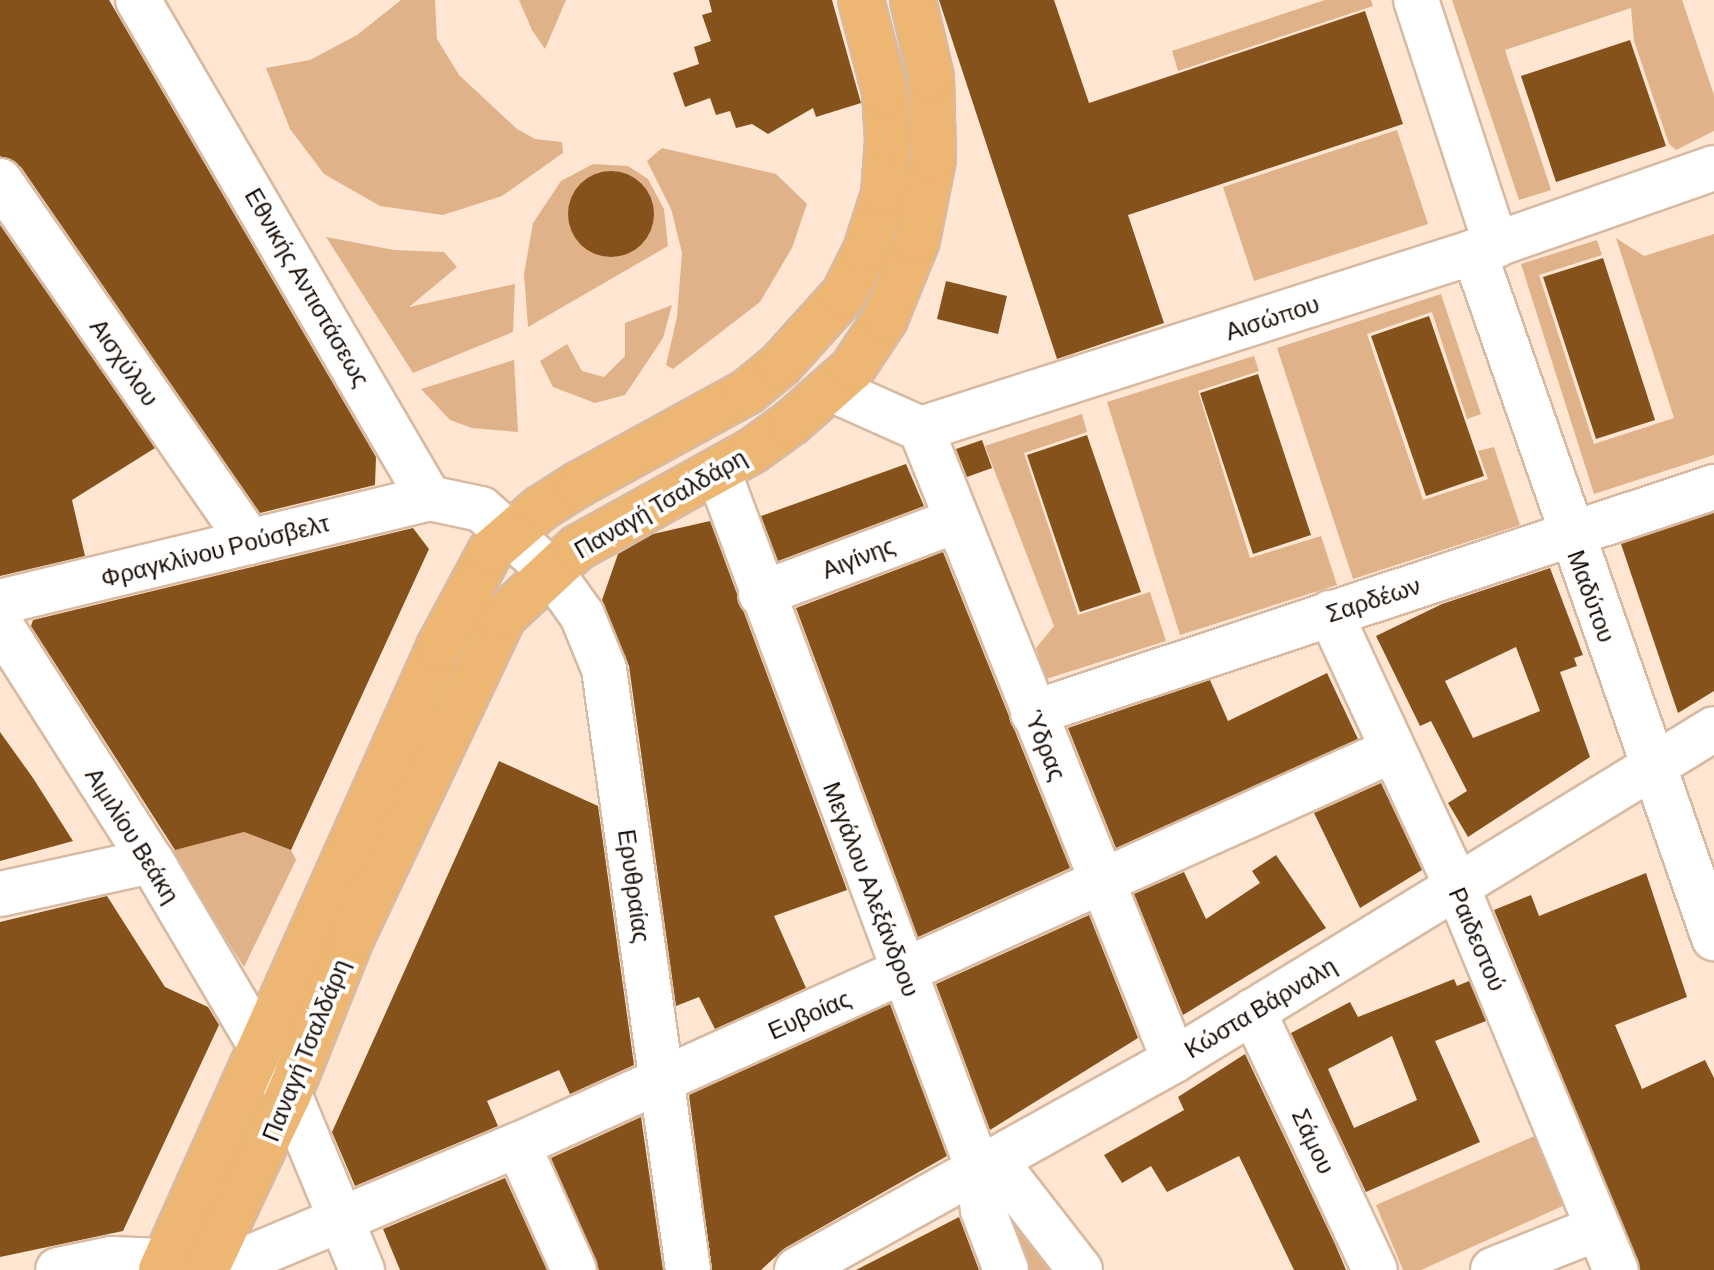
<!DOCTYPE html>
<html>
<head>
<meta charset="utf-8">
<style>
	body { margin:0 }
	#map { position:relative; width:1714px; height:1270px; overflow:hidden; background:#ffe6d2; font-family:Barlow,sans-serif }
	div>[style] { position:absolute }
	[style*='--x'] { left:calc(var(--x)*1px); top:calc(var(--y)*1px); width:calc(var(--w)*1px); rotate:calc(var(--a)*1deg) }
	.green>* { inset:0; background:#dfb289 }
	.building>* { inset:0; background:#86521b }
	.round { border-radius:50% }
	.roads { filter:drop-shadow(2px 0 #d7baa1) drop-shadow(-2px 0 #d7baa1) drop-shadow(0 2px #d7baa1) drop-shadow(0 -2px #d7baa1) }
	.minor>* { height:44px; margin:-22px; padding:0 22px; transform-origin:22px; border-radius:22px; background:#fff }
	.major>* { height:44px; margin:-22px; padding:0 22px; transform-origin:22px; border-radius:22px; background:#edb672 }
	span { translate:-50% -50%; white-space:nowrap; text-align:center; line-height:1.15; -webkit-text-stroke:8px #fff; paint-order:stroke }
	.street-label { font-size:24px; color:#180e06 }
</style>
</head>
<body>
<div id="map">
	<div class="green">
		<i style="clip-path:polygon(401px 0,435px 0,437px 39px,459px 75px,517px 129px,535px 139px,562px 142px,563px 153px,502px 196px,443px 215px,380px 206px,324px 174px,290px 129px,266px 68px,310px 60px,357px 35px)"></i>
		<i style="clip-path:polygon(519px 0,566px 0,545px 49px,532px 30px)"></i>
		<i style="clip-path:polygon(1325px 0,1371px 0,1373px 6px,1178px 71px,1172px 51px)"></i>
		<i style="clip-path:polygon(1452px 0,1682px 0,1714px 95px,1714px 131px,1676px 150px,1669px 144px,1634px 41px,1631px 8px,1505px 50px,1551px 190px,1519px 200px)"></i>
		<i style="clip-path:polygon(1397px 130px,1428px 224px,1254px 281px,1223px 187px)"></i>
		<i style="clip-path:polygon(662px 148px,776px 174px,807px 204px,792px 248px,760px 302px,673px 369px,666px 365px,677px 317px,682px 253px,671px 209px,647px 161px)"></i>
		<i style="clip-path:polygon(593px 164px,628px 166px,648px 179px,664px 209px,668px 246px,528px 327px,524px 274px,533px 223px,561px 181px)"></i>
		<i style="clip-path:polygon(1714px 234px,1714px 455px,1594px 494px,1521px 264px,1597px 240px,1602px 255px,1539px 275px,1594px 444px,1674px 418px,1616px 238px,1644px 256px)"></i>
		<i style="clip-path:polygon(326px 237px,394px 250px,444px 252px,457px 267px,409px 307px,515px 284px,513px 332px,413px 373px)"></i>
		<i style="clip-path:polygon(1441px 294px,1481px 414px,1467px 419px,1432px 312px,1367px 334px,1423px 500px,1488px 479px,1478px 451px,1494px 447px,1520px 525px,1353px 579px,1277px 348px)"></i>
		<i style="clip-path:polygon(672px 305px,663px 338px,625px 395px,595px 403px,553px 387px,540px 361px,567px 344px,582px 371px,604px 377px,625px 356px,625px 323px)"></i>
		<i style="clip-path:polygon(1254px 356px,1259px 371px,1198px 391px,1250px 558px,1321px 536px,1337px 585px,1180px 635px,1107px 402px)"></i>
		<i style="clip-path:polygon(514px 360px,518px 432px,472px 428px,450px 420px,421px 389px)"></i>
		<i style="clip-path:polygon(1082px 414px,1087px 432px,1024px 453px,1078px 615px,1150px 592px,1166px 641px,1046px 679px,1036px 648px,1054px 626px,985px 446px)"></i>
		<i style="clip-path:polygon(244px 832px,291px 850px,296px 860px,244px 967px,170px 851px)"></i>
		<i style="clip-path:polygon(1537px 1135px,1567px 1204px,1421px 1270px,1403px 1270px,1376px 1205px)"></i>
		<i style="clip-path:polygon(1026px 1218px,1067px 1270px,1013px 1270px,997px 1231px)"></i>
	</div>
	<div class="building">
		<i style="clip-path:polygon(0 0,109px 0,376px 457px,375px 485px,260px 513px,21px 167px,0 156px)"></i>
		<i style="clip-path:polygon(709px 0,832px 0,861px 103px,816px 117px,813px 108px,768px 134px,752px 124px,736px 128px,730px 111px,716px 115px,710px 98px,685px 107px,673px 73px,699px 64px,694px 47px,711px 41px,702px 15px,712px 12px)"></i>
		<i style="clip-path:polygon(939px 0,1054px 0,1089px 103px,1365px 11px,1403px 124px,1128px 215px,1164px 323px,1057px 359px)"></i>
		<i style="clip-path:polygon(1630px 40px,1666px 146px,1556px 182px,1521px 76px)"></i>
		<i class="round" style="left:568px;top:171px;width:86px;height:86px"></i>
		<i style="clip-path:polygon(0 225px,155px 448px,72px 500px,85px 556px,0 576px)"></i>
		<i style="clip-path:polygon(1603px 258px,1655px 420px,1596px 439px,1543px 277px)"></i>
		<i style="clip-path:polygon(946px 281px,1007px 296px,998px 334px,937px 319px)"></i>
		<i style="clip-path:polygon(1429px 316px,1484px 476px,1426px 496px,1371px 336px)"></i>
		<i style="clip-path:polygon(1258px 374px,1311px 535px,1253px 554px,1200px 393px)"></i>
		<i style="clip-path:polygon(1087px 435px,1141px 592px,1080px 612px,1027px 455px)"></i>
		<i style="clip-path:polygon(982px 440px,992px 468px,967px 477px,956px 449px)"></i>
		<i style="clip-path:polygon(906px 464px,924px 506px,778px 561px,761px 516px)"></i>
		<i style="clip-path:polygon(1714px 513px,1714px 691px,1678px 713px,1621px 544px)"></i>
		<i style="clip-path:polygon(710px 521px,847px 890px,774px 916px,806px 988px,715px 1029px,699px 997px,676px 1006px,629px 666px,602px 600px,618px 554px,653px 534px)"></i>
		<i style="clip-path:polygon(413px 528px,429px 549px,291px 850px,244px 832px,175px 850px,31px 626px,33px 620px)"></i>
		<i style="clip-path:polygon(943px 552px,1070px 868px,918px 937px,796px 608px)"></i>
		<i style="clip-path:polygon(evenodd,1550px 568px,1583px 655px,1574px 658px,1577px 666px,1560px 672px,1590px 757px,1468px 837px,1448px 803px,1467px 791px,1431px 721px,1420px 726px,1376px 636px,1442px 604px,1550px 568px,1516px 647px,1540px 711px,1473px 738px,1445px 681px,1516px 647px)"></i>
		<i style="clip-path:polygon(1327px 673px,1358px 739px,1116px 848px,1068px 728px,1210px 680px,1228px 721px)"></i>
		<i style="clip-path:polygon(0 732px,33px 778px,73px 841px,0 861px)"></i>
		<i style="clip-path:polygon(499px 761px,598px 806px,634px 1065px,570px 1094px,559px 1070px,487px 1101px,498px 1126px,355px 1186px,332px 1132px)"></i>
		<i style="clip-path:polygon(1381px 783px,1422px 870px,1360px 908px,1314px 813px)"></i>
		<i style="clip-path:polygon(1276px 855px,1326px 928px,1183px 1015px,1134px 894px,1184px 872px,1206px 919px,1260px 883px,1252px 871px)"></i>
		<i style="clip-path:polygon(1646px 873px,1687px 997px,1615px 1025px,1642px 1089px,1705px 1060px,1714px 1078px,1714px 1270px,1640px 1270px,1494px 910px,1531px 895px,1539px 916px)"></i>
		<i style="clip-path:polygon(107px 896px,165px 987px,208px 1007px,219px 1025px,123px 1231px,0 1257px,0 922px)"></i>
		<i style="clip-path:polygon(1089px 915px,1138px 1038px,990px 1130px,936px 984px)"></i>
		<i style="clip-path:polygon(evenodd,1454px 979px,1457px 986px,1469px 981px,1486px 1021px,1435px 1041px,1480px 1142px,1366px 1192px,1291px 1033px,1350px 1002px,1358px 1017px,1454px 979px,1392px 1036px,1417px 1100px,1354px 1128px,1328px 1069px,1392px 1036px)"></i>
		<i style="clip-path:polygon(890px 1004px,947px 1156px,785px 1248px,761px 1270px,712px 1270px,689px 1095px)"></i>
		<i style="clip-path:polygon(1245px 1054px,1335px 1244px,1346px 1270px,1294px 1270px,1239px 1156px,1167px 1192px,1151px 1166px,1122px 1183px,1104px 1155px,1184px 1110px,1178px 1097px)"></i>
		<i style="clip-path:polygon(641px 1117px,663px 1270px,599px 1270px,551px 1158px)"></i>
		<i style="clip-path:polygon(505px 1178px,547px 1270px,400px 1270px,383px 1229px)"></i>
		<i style="clip-path:polygon(959px 1217px,979px 1270px,856px 1270px,926px 1234px)"></i>
	</div>
	<div class="roads">
		<div class="minor">
			<i style="--x:138;--y:0;--w:577;--a:59.7"></i>
			<i style="--x:1416;--y:0;--w:258;--a:71.9"></i>
			<i style="--x:0;--y:181;--w:439;--a:55.3"></i>
			<i style="--x:1474;--y:252;--w:727;--a:70.72"></i>
			<i style="--x:831;--y:389;--w:98;--a:24"></i>
			<i style="--x:921;--y:429;--w:581;--a:-17.75"></i>
			<i style="--x:1474;--y:252;--w:254;--a:-19.3"></i>
			<i style="--x:921;--y:429;--w:680;--a:68.15"></i>
			<i style="--x:718;--y:471;--w:742;--a:69.56"></i>
			<i style="--x:977;--y:1166;--w:44;--a:82.2"></i>
			<i style="--x:983;--y:1210;--w:64;--a:69"></i>
			<i style="--x:761;--y:594;--w:207;--a:-20.6"></i>
			<i style="--x:0;--y:602;--w:441;--a:-13.6"></i>
			<i style="--x:429;--y:498;--w:53;--a:11.9"></i>
			<i style="--x:481;--y:509;--w:91;--a:41.4"></i>
			<i style="--x:549;--y:569;--w:57;--a:54.3"></i>
			<i style="--x:582;--y:615;--w:58;--a:67.8"></i>
			<i style="--x:604;--y:669;--w:607;--a:82.04"></i>
			<i style="--x:1330;--y:613;--w:302;--a:65.1"></i>
			<i style="--x:1457;--y:887;--w:415;--a:67.5"></i>
			<i style="--x:0;--y:624;--w:290;--a:57.5"></i>
			<i style="--x:156;--y:869;--w:261;--a:59.4"></i>
			<i style="--x:289;--y:1094;--w:191;--a:67.5"></i>
			<i style="--x:1033;--y:713;--w:718;--a:-18.36"></i>
			<i style="--x:0;--y:894;--w:155;--a:-12.3"></i>
			<i style="--x:1253;--y:1011;--w:286;--a:64.8"></i>
			<i style="--x:518;--y:1145;--w:137;--a:65.9"></i>
			<i style="--x:977;--y:1166;--w:36;--a:23"></i>
			<i style="--x:1010;--y:1180;--w:114;--a:52.1"></i>
			<i style="--x:58;--y:1270;--w:54;--a:-11.7"></i>
			<i style="--x:111;--y:1259;--w:54;--a:2.1"></i>
			<i style="--x:165;--y:1261;--w:25;--a:21"></i>
			<i style="--x:220;--y:1270;--w:323;--a:-22.8"></i>
			<i style="--x:518;--y:1145;--w:960;--a:-24.3"></i>
			<i style="--x:797;--y:1270;--w:432;--a:-29.1"></i>
			<i style="--x:1174;--y:1060;--w:633;--a:-31.51"></i>
			<i style="--x:1493;--y:1270;--w:113;--a:-21.8"></i>
		</div>
		<div class="major">
			<i style="--x:161;--y:1270;--w:682;--a:-65.95"></i>
			<i style="--x:439;--y:647;--w:108;--a:-61.8"></i>
			<i style="--x:490;--y:552;--w:67;--a:-40.8"></i>
			<i style="--x:541;--y:508;--w:45;--a:-32.3"></i>
			<i style="--x:579;--y:484;--w:192;--a:-28.7"></i>
			<i style="--x:747;--y:392;--w:43;--a:-39.3"></i>
			<i style="--x:780;--y:365;--w:96;--a:-48"></i>
			<i style="--x:844;--y:294;--w:49;--a:-63.4"></i>
			<i style="--x:866;--y:250;--w:59;--a:-72.2"></i>
			<i style="--x:884;--y:194;--w:55;--a:-85.8"></i>
			<i style="--x:888;--y:139;--w:47;--a:-93.7"></i>
			<i style="--x:885;--y:92;--w:95;--a:-104.6"></i>
			<i style="--x:206;--y:1270;--w:195;--a:-64.8"></i>
			<i style="--x:289;--y:1094;--w:167;--a:-68.2"></i>
			<i style="--x:351;--y:939;--w:356;--a:-64.7"></i>
			<i style="--x:503;--y:617;--w:101;--a:-43"></i>
			<i style="--x:577;--y:548;--w:200;--a:-29"></i>
			<i style="--x:752;--y:451;--w:49;--a:-35.9"></i>
			<i style="--x:792;--y:422;--w:80;--a:-41.5"></i>
			<i style="--x:852;--y:369;--w:60;--a:-56.6"></i>
			<i style="--x:885;--y:319;--w:85;--a:-67.9"></i>
			<i style="--x:917;--y:240;--w:83;--a:-78.8"></i>
			<i style="--x:933;--y:159;--w:82;--a:-91.4"></i>
			<i style="--x:931;--y:77;--w:79;--a:-103.2"></i>
		</div>
	</div>
	<div class="street-label">
		<span style="left:308px;top:287px;rotate:60deg">Εθνικής Αντιστάσεως</span>
		<span style="left:1272px;top:317px;rotate:-18deg">Αισώπου</span>
		<span style="left:125px;top:362px;rotate:55deg">Αισχύλου</span>
		<span style="left:660px;top:503px;rotate:-30deg">Παναγή Τσαλδάρη</span>
		<span style="left:215px;top:550px;rotate:-14deg">Φραγκλίνου Ρούσβελτ</span>
		<span style="left:858px;top:557px;rotate:-21deg">Αιγίνης</span>
		<span style="left:1592px;top:596px;rotate:70deg">Μαδύτου</span>
		<span style="left:1373px;top:599px;rotate:-18deg">Σαρδέων</span>
		<span style="left:1046px;top:745px;rotate:68deg">Ύδρας</span>
		<span style="left:133px;top:835px;rotate:58deg">Αιμιλίου Βεάκη</span>
		<span style="left:635px;top:886px;rotate:82deg">Ερυθραίας</span>
		<span style="left:872px;top:889px;rotate:69deg">Μεγάλου Αλεξάνδρου</span>
		<span style="left:1478px;top:939px;rotate:67deg">Ραιδεστού</span>
		<span style="left:1260px;top:1007px;rotate:-31deg">Κώστα Βάρναλη</span>
		<span style="left:809px;top:1014px;rotate:-24deg">Ευβοίας</span>
		<span style="left:305px;top:1050px;rotate:-68deg">Παναγή Τσαλδάρη</span>
		<span style="left:1314px;top:1141px;rotate:65deg">Σάμου</span>
	</div>
</div>
</body>
</html>
